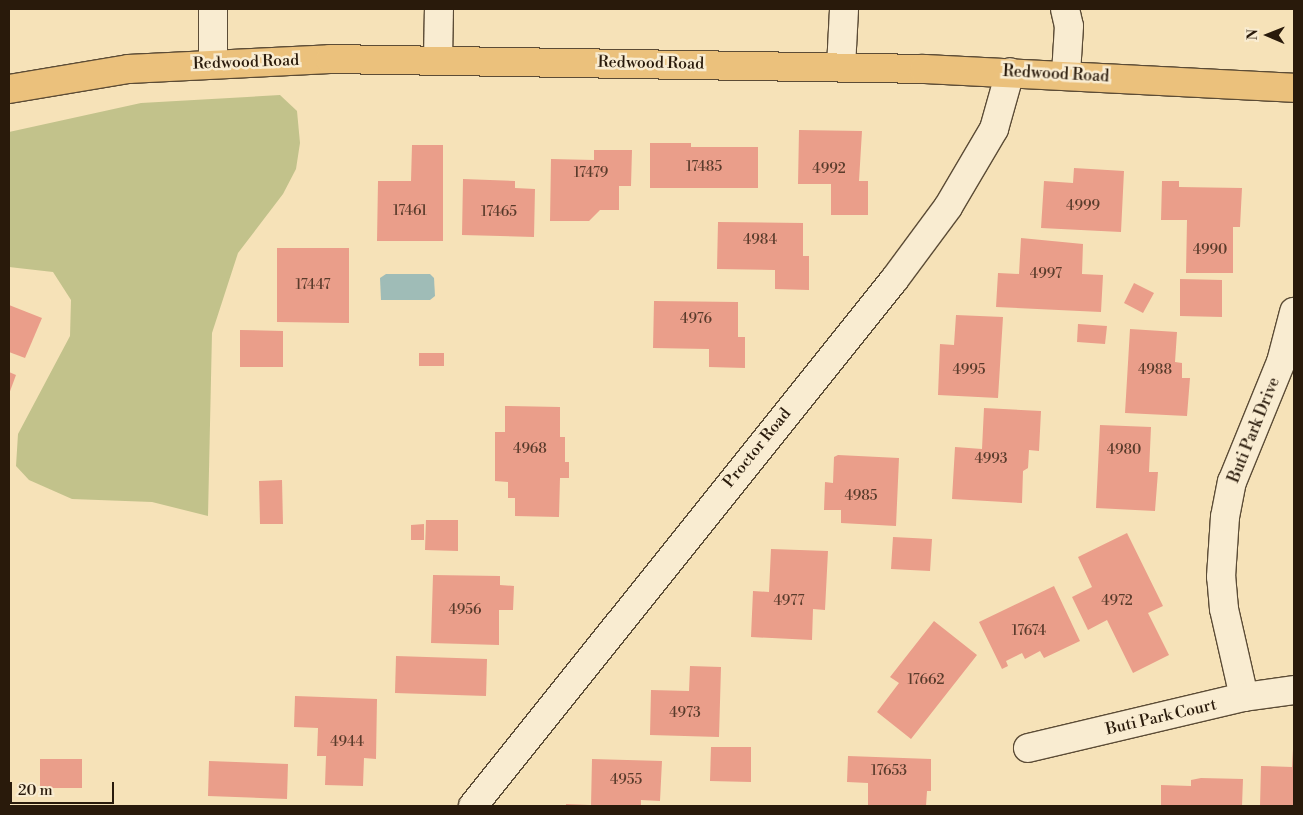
<!DOCTYPE html>
<html>
<head>
<meta charset="utf-8">
<style>
	body { margin:0 }
	#map { position:relative; width:1303px; height:815px; overflow:hidden; background:#f6e2b8; font-family:"Libre Bodoni",serif }
	div>[style] { position:absolute }
	[style*='--x'] { left:calc(var(--x)*1px); top:calc(var(--y)*1px); width:calc(var(--w)*1px); rotate:calc(var(--a)*1deg) }
	.green>* { inset:0; background:#c2c28b }
	.water>* { inset:0; background:#9fbcb7 }
	.building>* { inset:0; background:#ea9e8a }
	.roads { filter:drop-shadow(1px 0 #5c4c36) drop-shadow(-1px 0 #5c4c36) drop-shadow(0 1px #5c4c36) drop-shadow(0 -1px #5c4c36) }
	.minor>* { height:28px; margin:-14px; padding:0 14px; transform-origin:14px; border-radius:14px; background:#f9ecd1 }
	.major>* { height:28px; margin:-14px; padding:0 14px; transform-origin:14px; border-radius:14px; background:#ebc17c }
	span { translate:-50% -50%; white-space:nowrap; text-align:center; line-height:1.15; -webkit-text-stroke:5px #f9ecd1; paint-order:stroke }
	.number-label { font-size:14px; color:#593b2b }
	.number-label span { -webkit-text-stroke-width:0 }
	.street-label { font-size:16px; color:#291a0b }
	.frame { position:absolute; inset:0; border:10px solid #291a0b; pointer-events:none }
	.north { position:absolute; left:1243px; top:10px; width:50px; height:50px; -webkit-text-stroke:4px #f9ecd1; paint-order:stroke; rotate:271deg; font-size:14px; font-weight:700; line-height:20px; text-align:center; color:#291a0b }
	.north::after { content:''; display:block; margin:auto; width:18px; height:22px; background:#291a0b; clip-path:polygon(50% 0,100% 100%,50% 72%,0 100%) }
	.scale { position:absolute; left:10px; top:782px; width:104px; height:22px; box-sizing:border-box; border:2px solid #291a0b; border-top:0; padding-left:6px; font-size:15px; line-height:18px; white-space:nowrap; color:#291a0b; -webkit-text-stroke:4px #f9ecd1; paint-order:stroke }
</style>
</head>
<body>
<div id="map">
	<div class="green">
		<i style="clip-path:polygon(280px 95px,297px 111px,300px 143px,296px 169px,283px 194px,238px 253px,212px 333px,208px 516px,152px 502px,72px 499px,29px 480px,16px 466px,18px 434px,70px 336px,71px 300px,53px 272px,9px 267px,9px 132px,141px 103px)"></i>
	</div>
	<div class="water">
		<i style="clip-path:polygon(386px 274px,430px 274px,434px 278px,435px 296px,430px 300px,381px 300px,380px 278px)"></i>
	</div>
	<div class="building">
		<i style="clip-path:polygon(799px 130px,862px 131px,859px 181px,868px 181px,868px 215px,831px 215px,831px 184px,798px 184px)"></i>
		<i style="clip-path:polygon(650px 143px,691px 143px,691px 147px,758px 147px,758px 188px,650px 188px)"></i>
		<i style="clip-path:polygon(412px 145px,443px 145px,443px 241px,377px 241px,378px 181px,411px 181px)"></i>
		<i style="clip-path:polygon(594px 150px,632px 150px,631px 186px,619px 186px,619px 210px,600px 210px,589px 221px,550px 221px,551px 159px,594px 160px)"></i>
		<i style="clip-path:polygon(1074px 168px,1124px 171px,1121px 232px,1041px 228px,1044px 181px,1073px 183px)"></i>
		<i style="clip-path:polygon(463px 179px,515px 181px,515px 188px,535px 189px,534px 237px,462px 235px)"></i>
		<i style="clip-path:polygon(1162px 181px,1179px 181px,1179px 187px,1242px 188px,1240px 227px,1233px 227px,1233px 273px,1186px 273px,1187px 220px,1161px 220px)"></i>
		<i style="clip-path:polygon(718px 222px,803px 223px,803px 256px,809px 256px,809px 290px,775px 289px,775px 270px,717px 269px)"></i>
		<i style="clip-path:polygon(1021px 238px,1083px 244px,1082px 274px,1103px 275px,1101px 312px,996px 307px,998px 273px,1019px 274px)"></i>
		<i style="clip-path:polygon(277px 248px,349px 248px,349px 323px,277px 322px)"></i>
		<i style="clip-path:polygon(1180px 279px,1222px 280px,1222px 317px,1180px 316px)"></i>
		<i style="clip-path:polygon(1134px 283px,1154px 293px,1143px 313px,1124px 303px)"></i>
		<i style="clip-path:polygon(654px 301px,738px 302px,738px 337px,745px 337px,745px 368px,709px 367px,709px 349px,653px 348px)"></i>
		<i style="clip-path:polygon(9px 305px,42px 318px,25px 358px,9px 352px)"></i>
		<i style="clip-path:polygon(956px 315px,1003px 317px,998px 398px,938px 395px,940px 344px,954px 345px)"></i>
		<i style="clip-path:polygon(1078px 324px,1107px 326px,1105px 344px,1077px 342px)"></i>
		<i style="clip-path:polygon(1130px 329px,1177px 332px,1175px 362px,1182px 363px,1182px 378px,1190px 378px,1187px 416px,1125px 413px)"></i>
		<i style="clip-path:polygon(240px 330px,283px 331px,283px 367px,240px 367px)"></i>
		<i style="clip-path:polygon(419px 353px,444px 353px,444px 366px,419px 366px)"></i>
		<i style="clip-path:polygon(9px 372px,16px 375px,9px 394px)"></i>
		<i style="clip-path:polygon(505px 406px,560px 407px,560px 437px,565px 437px,565px 462px,569px 462px,569px 478px,560px 478px,559px 517px,515px 516px,515px 498px,508px 498px,508px 482px,495px 481px,495px 432px,505px 432px)"></i>
		<i style="clip-path:polygon(984px 408px,1041px 411px,1039px 451px,1029px 450px,1028px 468px,1023px 471px,1022px 503px,952px 499px,955px 447px,982px 449px)"></i>
		<i style="clip-path:polygon(1100px 425px,1151px 427px,1149px 472px,1158px 472px,1155px 511px,1096px 508px)"></i>
		<i style="clip-path:polygon(838px 455px,899px 458px,896px 526px,841px 523px,841px 510px,824px 510px,825px 482px,833px 483px,834px 457px)"></i>
		<i style="clip-path:polygon(282px 480px,283px 524px,260px 524px,259px 481px)"></i>
		<i style="clip-path:polygon(426px 520px,458px 520px,458px 551px,425px 550px)"></i>
		<i style="clip-path:polygon(424px 524px,424px 540px,411px 540px,411px 525px)"></i>
		<i style="clip-path:polygon(1127px 533px,1163px 606px,1148px 613px,1169px 655px,1133px 673px,1107px 620px,1088px 630px,1072px 597px,1092px 587px,1078px 557px)"></i>
		<i style="clip-path:polygon(893px 537px,932px 539px,930px 571px,891px 569px)"></i>
		<i style="clip-path:polygon(771px 549px,828px 551px,825px 610px,813px 609px,812px 640px,751px 637px,753px 591px,769px 592px)"></i>
		<i style="clip-path:polygon(433px 575px,500px 576px,500px 585px,514px 586px,513px 610px,499px 610px,499px 645px,431px 643px)"></i>
		<i style="clip-path:polygon(1054px 586px,1080px 641px,1044px 658px,1040px 651px,1025px 659px,1022px 653px,1006px 661px,1008px 666px,1002px 669px,979px 622px)"></i>
		<i style="clip-path:polygon(934px 621px,977px 655px,911px 739px,877px 712px,899px 683px,890px 677px)"></i>
		<i style="clip-path:polygon(396px 656px,487px 659px,486px 696px,395px 693px)"></i>
		<i style="clip-path:polygon(690px 666px,721px 667px,719px 737px,650px 735px,651px 690px,689px 691px)"></i>
		<i style="clip-path:polygon(295px 696px,377px 699px,376px 759px,364px 758px,363px 786px,325px 785px,326px 756px,317px 756px,318px 728px,294px 727px)"></i>
		<i style="clip-path:polygon(711px 747px,751px 747px,751px 782px,710px 781px)"></i>
		<i style="clip-path:polygon(1293px 749px,1294px 806px,1260px 806px,1261px 766px,1292px 767px)"></i>
		<i style="clip-path:polygon(848px 756px,931px 759px,931px 791px,927px 791px,926px 806px,868px 806px,868px 783px,847px 782px)"></i>
		<i style="clip-path:polygon(40px 759px,82px 759px,82px 788px,40px 788px)"></i>
		<i style="clip-path:polygon(592px 759px,662px 761px,660px 801px,641px 800px,641px 806px,591px 806px)"></i>
		<i style="clip-path:polygon(209px 761px,288px 764px,287px 799px,208px 796px)"></i>
		<i style="clip-path:polygon(1201px 778px,1243px 779px,1242px 806px,1161px 806px,1161px 785px,1191px 786px,1191px 780px)"></i>
		<i style="clip-path:polygon(566px 804px,590px 805px,590px 806px,566px 806px)"></i>
	</div>
	<div class="roads">
		<div class="minor">
			<i style="--x:213;--y:9;--w:54;--a:90"></i>
			<i style="--x:1065;--y:9;--w:17;--a:77"></i>
			<i style="--x:1069;--y:26;--w:48;--a:93.6"></i>
			<i style="--x:438;--y:59;--w:50;--a:-88.9"></i>
			<i style="--x:841;--y:67;--w:58;--a:-87"></i>
			<i style="--x:1244;--y:697;--w:90;--a:-102.8"></i>
			<i style="--x:1224;--y:609;--w:32;--a:-95"></i>
			<i style="--x:1221;--y:577;--w:60;--a:-86.2"></i>
			<i style="--x:1225;--y:517;--w:36;--a:-79"></i>
			<i style="--x:1232;--y:482;--w:130;--a:-67.8"></i>
			<i style="--x:1281;--y:362;--w:52;--a:-75.4"></i>
			<i style="--x:1028;--y:748;--w:222;--a:-13.3"></i>
			<i style="--x:1244;--y:697;--w:50;--a:-8"></i>
			<i style="--x:473;--y:806;--w:674;--a:-51.33"></i>
			<i style="--x:894;--y:280;--w:91;--a:-53.5"></i>
			<i style="--x:948;--y:207;--w:91;--a:-59.5"></i>
			<i style="--x:994;--y:129;--w:59;--a:-74.3"></i>
		</div>
		<div class="major">
			<i style="--x:9;--y:89;--w:121;--a:-9.5"></i>
			<i style="--x:128;--y:69;--w:202;--a:-2.8"></i>
			<i style="--x:330;--y:59;--w:594;--a:0.96"></i>
			<i style="--x:924;--y:69;--w:370;--a:2.9"></i>
		</div>
	</div>
	<div class="number-label">
		<span style="left:704px;top:167px">17485</span>
		<span style="left:829px;top:169px">4992</span>
		<span style="left:591px;top:173px">17479</span>
		<span style="left:1083px;top:206px">4999</span>
		<span style="left:410px;top:211px">17461</span>
		<span style="left:499px;top:212px">17465</span>
		<span style="left:760px;top:240px">4984</span>
		<span style="left:1210px;top:250px">4990</span>
		<span style="left:1046px;top:274px">4997</span>
		<span style="left:313px;top:285px">17447</span>
		<span style="left:696px;top:319px">4976</span>
		<span style="left:969px;top:370px">4995</span>
		<span style="left:1155px;top:370px">4988</span>
		<span style="left:530px;top:449px">4968</span>
		<span style="left:1124px;top:450px">4980</span>
		<span style="left:991px;top:459px">4993</span>
		<span style="left:861px;top:496px">4985</span>
		<span style="left:789px;top:601px">4977</span>
		<span style="left:1117px;top:601px">4972</span>
		<span style="left:465px;top:610px">4956</span>
		<span style="left:1029px;top:631px">17674</span>
		<span style="left:926px;top:680px">17662</span>
		<span style="left:685px;top:713px">4973</span>
		<span style="left:347px;top:742px">4944</span>
		<span style="left:889px;top:771px">17653</span>
		<span style="left:626px;top:780px">4955</span>
	</div>
	<div class="street-label">
		<span style="left:246px;top:62px;rotate:-2deg">Redwood Road</span>
		<span style="left:651px;top:63px;rotate:1deg">Redwood Road</span>
		<span style="left:1056px;top:74px;rotate:3deg">Redwood Road</span>
		<span style="left:1254px;top:430px;rotate:-68deg">Buti Park Drive</span>
		<span style="left:757px;top:448px;rotate:-51deg">Proctor Road</span>
		<span style="left:1161px;top:717px;rotate:-13deg">Buti Park Court</span>
	</div>
	<div class="frame"></div>
	<div class="north">N</div>
	<div class="scale">20 m</div>
</div>
</body>
</html>
